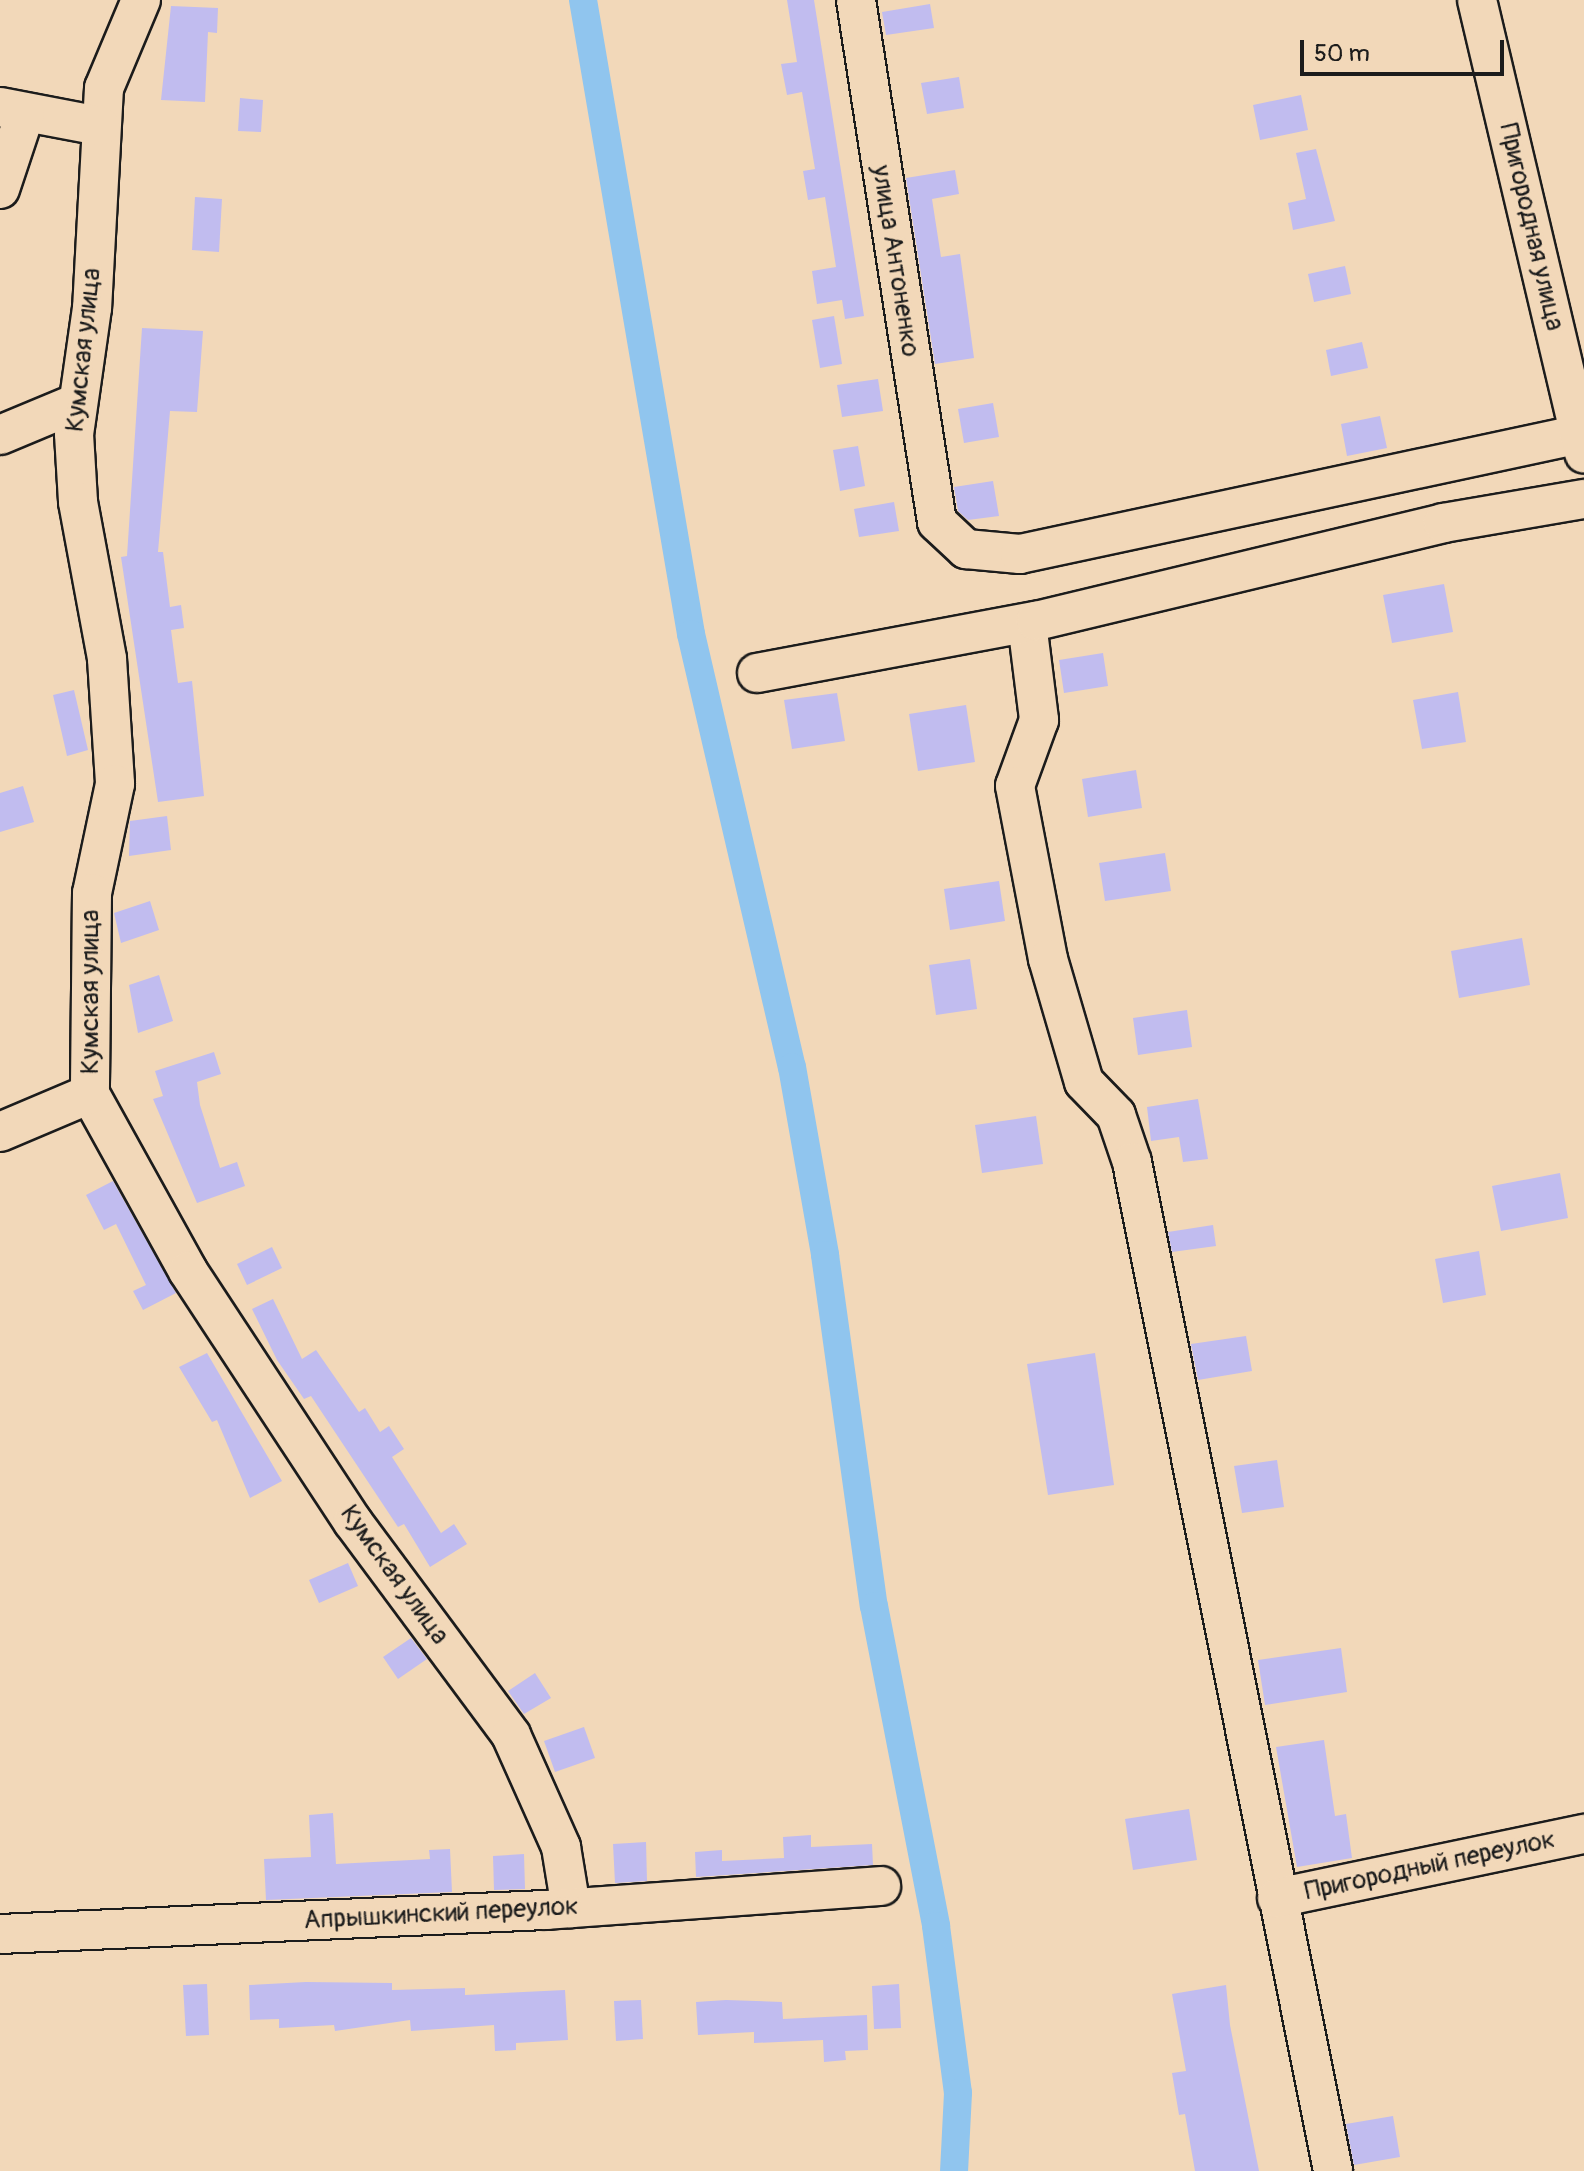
<!DOCTYPE html>
<html>
<head>
<meta charset="utf-8">
<style>
	body { margin:0 }
	#map { position:relative; width:1584px; height:2171px; overflow:hidden; background:#f2d8b9; font-family:Pangolin,sans-serif }
	div>[style] { position:absolute }
	[style*='--x'] { left:calc(var(--x)*1px); top:calc(var(--y)*1px); width:calc(var(--w)*1px); rotate:calc(var(--a)*1deg) }
	.canal>* { height:28px; margin:-14px; padding:0 14px; transform-origin:14px; border-radius:14px; background:#90c5ee }
	.building>* { inset:0; background:#c1bcef }
	.roads { filter:drop-shadow(2px 0 #1c1c1c) drop-shadow(-2px 0 #1c1c1c) drop-shadow(0 2px #1c1c1c) drop-shadow(0 -2px #1c1c1c) }
	.minor>* { height:38px; margin:-19px; padding:0 19px; transform-origin:19px; border-radius:19px; background:#f2d8b9 }
	span { translate:-50% -50%; white-space:nowrap; text-align:center; line-height:1.15; -webkit-text-stroke:6px #f2d8b9; paint-order:stroke }
	.street-label { font-size:26px; color:#1c1c1c }
	.scale { position:absolute; left:1300px; top:40px; width:204px; height:36px; box-sizing:border-box; border:4px solid #1c1c1c; border-top:0; padding-left:10px; font-size:24px; line-height:28px; white-space:nowrap; color:#1c1c1c; -webkit-text-stroke:6px #f2d8b9; paint-order:stroke }
</style>
</head>
<body>
<div id="map">
	<div class="canal">
		<i style="--x:583;--y:0;--w:643;--a:80.33"></i>
		<i style="--x:691;--y:634;--w:445;--a:76.9"></i>
		<i style="--x:792;--y:1067;--w:191;--a:80"></i>
		<i style="--x:825;--y:1255;--w:354;--a:82.1"></i>
		<i style="--x:874;--y:1606;--w:326;--a:79"></i>
		<i style="--x:936;--y:1926;--w:168;--a:82.5"></i>
		<i style="--x:958;--y:2093;--w:78;--a:92.9"></i>
	</div>
	<div class="building">
		<i style="clip-path:polygon(787px 0,814px 0,864px 316px,845px 319px,842px 300px,817px 304px,812px 271px,836px 267px,825px 197px,808px 200px,803px 171px,815px 169px,802px 92px,787px 95px,781px 64px,797px 62px)"></i>
		<i style="clip-path:polygon(930px 4px,934px 28px,886px 35px,882px 12px)"></i>
		<i style="clip-path:polygon(171px 6px,218px 8px,217px 33px,208px 32px,205px 102px,161px 100px)"></i>
		<i style="clip-path:polygon(959px 77px,964px 108px,927px 114px,921px 83px)"></i>
		<i style="clip-path:polygon(1301px 95px,1308px 130px,1260px 140px,1253px 105px)"></i>
		<i style="clip-path:polygon(240px 98px,263px 100px,261px 132px,238px 131px)"></i>
		<i style="clip-path:polygon(1316px 149px,1335px 221px,1293px 230px,1288px 203px,1306px 199px,1296px 153px)"></i>
		<i style="clip-path:polygon(955px 170px,959px 194px,932px 199px,941px 257px,960px 254px,974px 358px,935px 364px,906px 178px)"></i>
		<i style="clip-path:polygon(195px 197px,222px 199px,219px 252px,192px 250px)"></i>
		<i style="clip-path:polygon(1345px 266px,1351px 294px,1314px 302px,1308px 274px)"></i>
		<i style="clip-path:polygon(834px 316px,842px 364px,820px 368px,812px 320px)"></i>
		<i style="clip-path:polygon(142px 328px,203px 331px,197px 412px,170px 411px,158px 552px,163px 552px,170px 607px,181px 605px,184px 628px,171px 630px,178px 683px,192px 681px,204px 796px,158px 802px,121px 557px,127px 556px)"></i>
		<i style="clip-path:polygon(1362px 342px,1368px 368px,1331px 376px,1326px 350px)"></i>
		<i style="clip-path:polygon(878px 379px,883px 411px,842px 417px,837px 385px)"></i>
		<i style="clip-path:polygon(993px 403px,999px 437px,964px 443px,958px 409px)"></i>
		<i style="clip-path:polygon(1380px 416px,1387px 448px,1347px 456px,1341px 424px)"></i>
		<i style="clip-path:polygon(858px 446px,865px 486px,840px 491px,833px 450px)"></i>
		<i style="clip-path:polygon(993px 481px,999px 516px,968px 520px,958px 511px,954px 487px)"></i>
		<i style="clip-path:polygon(894px 502px,899px 531px,859px 537px,854px 509px)"></i>
		<i style="clip-path:polygon(1444px 584px,1453px 632px,1392px 643px,1383px 595px)"></i>
		<i style="clip-path:polygon(1103px 653px,1108px 686px,1064px 693px,1059px 660px)"></i>
		<i style="clip-path:polygon(74px 690px,88px 750px,67px 756px,53px 695px)"></i>
		<i style="clip-path:polygon(1458px 692px,1466px 742px,1422px 749px,1413px 700px)"></i>
		<i style="clip-path:polygon(837px 693px,845px 741px,792px 749px,784px 700px)"></i>
		<i style="clip-path:polygon(966px 705px,975px 762px,918px 771px,909px 714px)"></i>
		<i style="clip-path:polygon(1136px 770px,1142px 808px,1088px 817px,1082px 779px)"></i>
		<i style="clip-path:polygon(23px 786px,34px 822px,0 832px,0 793px)"></i>
		<i style="clip-path:polygon(167px 816px,171px 850px,129px 856px,130px 821px)"></i>
		<i style="clip-path:polygon(1165px 853px,1171px 891px,1105px 901px,1099px 863px)"></i>
		<i style="clip-path:polygon(999px 881px,1005px 921px,950px 930px,944px 889px)"></i>
		<i style="clip-path:polygon(150px 901px,159px 930px,121px 943px,114px 913px)"></i>
		<i style="clip-path:polygon(1522px 938px,1530px 985px,1459px 998px,1451px 951px)"></i>
		<i style="clip-path:polygon(970px 959px,977px 1009px,936px 1015px,929px 965px)"></i>
		<i style="clip-path:polygon(159px 975px,173px 1021px,138px 1033px,129px 985px)"></i>
		<i style="clip-path:polygon(1187px 1010px,1192px 1047px,1138px 1055px,1133px 1018px)"></i>
		<i style="clip-path:polygon(214px 1052px,221px 1074px,197px 1082px,200px 1105px,220px 1168px,237px 1162px,245px 1186px,197px 1203px,153px 1099px,163px 1096px,155px 1071px)"></i>
		<i style="clip-path:polygon(1198px 1099px,1208px 1159px,1183px 1162px,1179px 1137px,1151px 1141px,1147px 1107px)"></i>
		<i style="clip-path:polygon(1036px 1116px,1043px 1164px,982px 1173px,975px 1125px)"></i>
		<i style="clip-path:polygon(1560px 1173px,1568px 1218px,1501px 1231px,1492px 1186px)"></i>
		<i style="clip-path:polygon(113px 1181px,176px 1293px,143px 1310px,133px 1291px,146px 1285px,116px 1224px,104px 1230px,86px 1195px)"></i>
		<i style="clip-path:polygon(1213px 1225px,1216px 1246px,1172px 1252px,1168px 1232px)"></i>
		<i style="clip-path:polygon(272px 1247px,282px 1268px,247px 1285px,237px 1264px)"></i>
		<i style="clip-path:polygon(1479px 1251px,1486px 1295px,1443px 1303px,1435px 1259px)"></i>
		<i style="clip-path:polygon(273px 1299px,302px 1359px,316px 1350px,359px 1412px,365px 1408px,380px 1432px,389px 1426px,404px 1449px,392px 1457px,441px 1533px,454px 1524px,467px 1544px,430px 1567px,404px 1524px,398px 1527px,311px 1396px,304px 1399px,277px 1360px,252px 1309px)"></i>
		<i style="clip-path:polygon(1246px 1336px,1252px 1371px,1198px 1380px,1191px 1344px)"></i>
		<i style="clip-path:polygon(207px 1353px,282px 1481px,250px 1498px,217px 1420px,212px 1422px,179px 1367px)"></i>
		<i style="clip-path:polygon(1095px 1353px,1114px 1485px,1048px 1495px,1027px 1364px)"></i>
		<i style="clip-path:polygon(1277px 1460px,1284px 1507px,1242px 1513px,1234px 1466px)"></i>
		<i style="clip-path:polygon(348px 1563px,358px 1586px,319px 1603px,309px 1580px)"></i>
		<i style="clip-path:polygon(411px 1638px,427px 1659px,398px 1679px,383px 1657px)"></i>
		<i style="clip-path:polygon(1341px 1648px,1347px 1692px,1265px 1705px,1258px 1660px)"></i>
		<i style="clip-path:polygon(535px 1673px,551px 1698px,524px 1714px,508px 1691px)"></i>
		<i style="clip-path:polygon(584px 1727px,595px 1758px,555px 1772px,544px 1741px)"></i>
		<i style="clip-path:polygon(1324px 1740px,1335px 1816px,1346px 1814px,1352px 1858px,1297px 1867px,1276px 1747px)"></i>
		<i style="clip-path:polygon(1189px 1809px,1197px 1860px,1133px 1870px,1125px 1819px)"></i>
		<i style="clip-path:polygon(333px 1813px,336px 1864px,430px 1859px,429px 1850px,450px 1849px,452px 1892px,266px 1900px,264px 1859px,311px 1857px,309px 1815px)"></i>
		<i style="clip-path:polygon(811px 1835px,811px 1847px,872px 1844px,873px 1865px,696px 1877px,695px 1852px,722px 1850px,722px 1861px,784px 1858px,783px 1837px)"></i>
		<i style="clip-path:polygon(646px 1842px,647px 1881px,615px 1883px,613px 1844px)"></i>
		<i style="clip-path:polygon(524px 1854px,525px 1889px,494px 1890px,493px 1856px)"></i>
		<i style="clip-path:polygon(306px 1982px,392px 1983px,392px 1990px,465px 1988px,465px 1995px,565px 1990px,568px 2040px,516px 2043px,516px 2050px,495px 2051px,494px 2025px,411px 2031px,410px 2020px,335px 2031px,334px 2025px,279px 2028px,279px 2019px,250px 2020px,249px 1985px)"></i>
		<i style="clip-path:polygon(207px 1984px,209px 2035px,186px 2036px,183px 1985px)"></i>
		<i style="clip-path:polygon(899px 1984px,901px 2028px,874px 2029px,872px 1986px)"></i>
		<i style="clip-path:polygon(1226px 1985px,1230px 2025px,1259px 2171px,1195px 2171px,1185px 2114px,1179px 2115px,1172px 2073px,1186px 2071px,1172px 1994px)"></i>
		<i style="clip-path:polygon(641px 2000px,643px 2039px,616px 2041px,614px 2001px)"></i>
		<i style="clip-path:polygon(726px 2000px,782px 2002px,783px 2019px,867px 2015px,868px 2050px,845px 2051px,846px 2060px,824px 2062px,823px 2040px,754px 2043px,754px 2032px,698px 2035px,696px 2002px)"></i>
		<i style="clip-path:polygon(1393px 2116px,1400px 2157px,1354px 2165px,1346px 2124px)"></i>
	</div>
	<div class="roads">
		<div class="minor">
			<i style="--x:141;--y:0;--w:95;--a:112.8"></i>
			<i style="--x:104;--y:88;--w:220;--a:93.1"></i>
			<i style="--x:92;--y:308;--w:127;--a:98.1"></i>
			<i style="--x:74;--y:434;--w:68;--a:86.6"></i>
			<i style="--x:78;--y:502;--w:160;--a:79.5"></i>
			<i style="--x:107;--y:659;--w:125;--a:86.3"></i>
			<i style="--x:115;--y:784;--w:111;--a:101.9"></i>
			<i style="--x:92;--y:893;--w:201;--a:90.6"></i>
			<i style="--x:90;--y:1094;--w:202;--a:61"></i>
			<i style="--x:188;--y:1271;--w:300;--a:56.7"></i>
			<i style="--x:353;--y:1522;--w:265;--a:53.4"></i>
			<i style="--x:511;--y:1735;--w:123;--a:65.9"></i>
			<i style="--x:561;--y:1847;--w:62;--a:80.7"></i>
			<i style="--x:856;--y:0;--w:528;--a:81.18"></i>
			<i style="--x:937;--y:522;--w:40;--a:43"></i>
			<i style="--x:966;--y:549;--w:54;--a:5.3"></i>
			<i style="--x:1020;--y:554;--w:573;--a:-12.09"></i>
			<i style="--x:1477;--y:0;--w:466;--a:76.7"></i>
			<i style="--x:0;--y:107;--w:102;--a:10.8"></i>
			<i style="--x:0;--y:189;--w:79;--a:-71.6"></i>
			<i style="--x:0;--y:435;--w:83;--a:-22.6"></i>
			<i style="--x:1027;--y:623;--w:98;--a:82.9"></i>
			<i style="--x:1039;--y:720;--w:70;--a:110"></i>
			<i style="--x:1015;--y:786;--w:176;--a:79.2"></i>
			<i style="--x:1048;--y:959;--w:128;--a:73.7"></i>
			<i style="--x:1084;--y:1082;--w:46;--a:45.9"></i>
			<i style="--x:1116;--y:1115;--w:50;--a:71.2"></i>
			<i style="--x:1132;--y:1162;--w:1029;--a:78.73"></i>
			<i style="--x:757;--y:673;--w:284;--a:-10.6"></i>
			<i style="--x:1036;--y:621;--w:419;--a:-13.5"></i>
			<i style="--x:1443;--y:523;--w:143;--a:-9.7"></i>
			<i style="--x:0;--y:1132;--w:98;--a:-22.9"></i>
			<i style="--x:1277;--y:1898;--w:314;--a:-11.8"></i>
			<i style="--x:0;--y:1934;--w:547;--a:-2.52"></i>
			<i style="--x:546;--y:1910;--w:336;--a:-4.1"></i>
		</div>
	</div>
	<div class="street-label">
		<span style="left:1531px;top:227px;rotate:77deg">Пригородная улица</span>
		<span style="left:895px;top:261px;rotate:81deg">улица Антоненко</span>
		<span style="left:84px;top:350px;rotate:-84deg">Кумская улица</span>
		<span style="left:91px;top:992px;rotate:-90deg">Кумская улица</span>
		<span style="left:394px;top:1575px;rotate:54deg">Кумская улица</span>
		<span style="left:1430px;top:1866px;rotate:-12deg">Пригородный переулок</span>
		<span style="left:441px;top:1914px;rotate:-3deg">Апрышкинский переулок</span>
	</div>
	<div class="scale">50 m</div>
</div>
</body>
</html>
